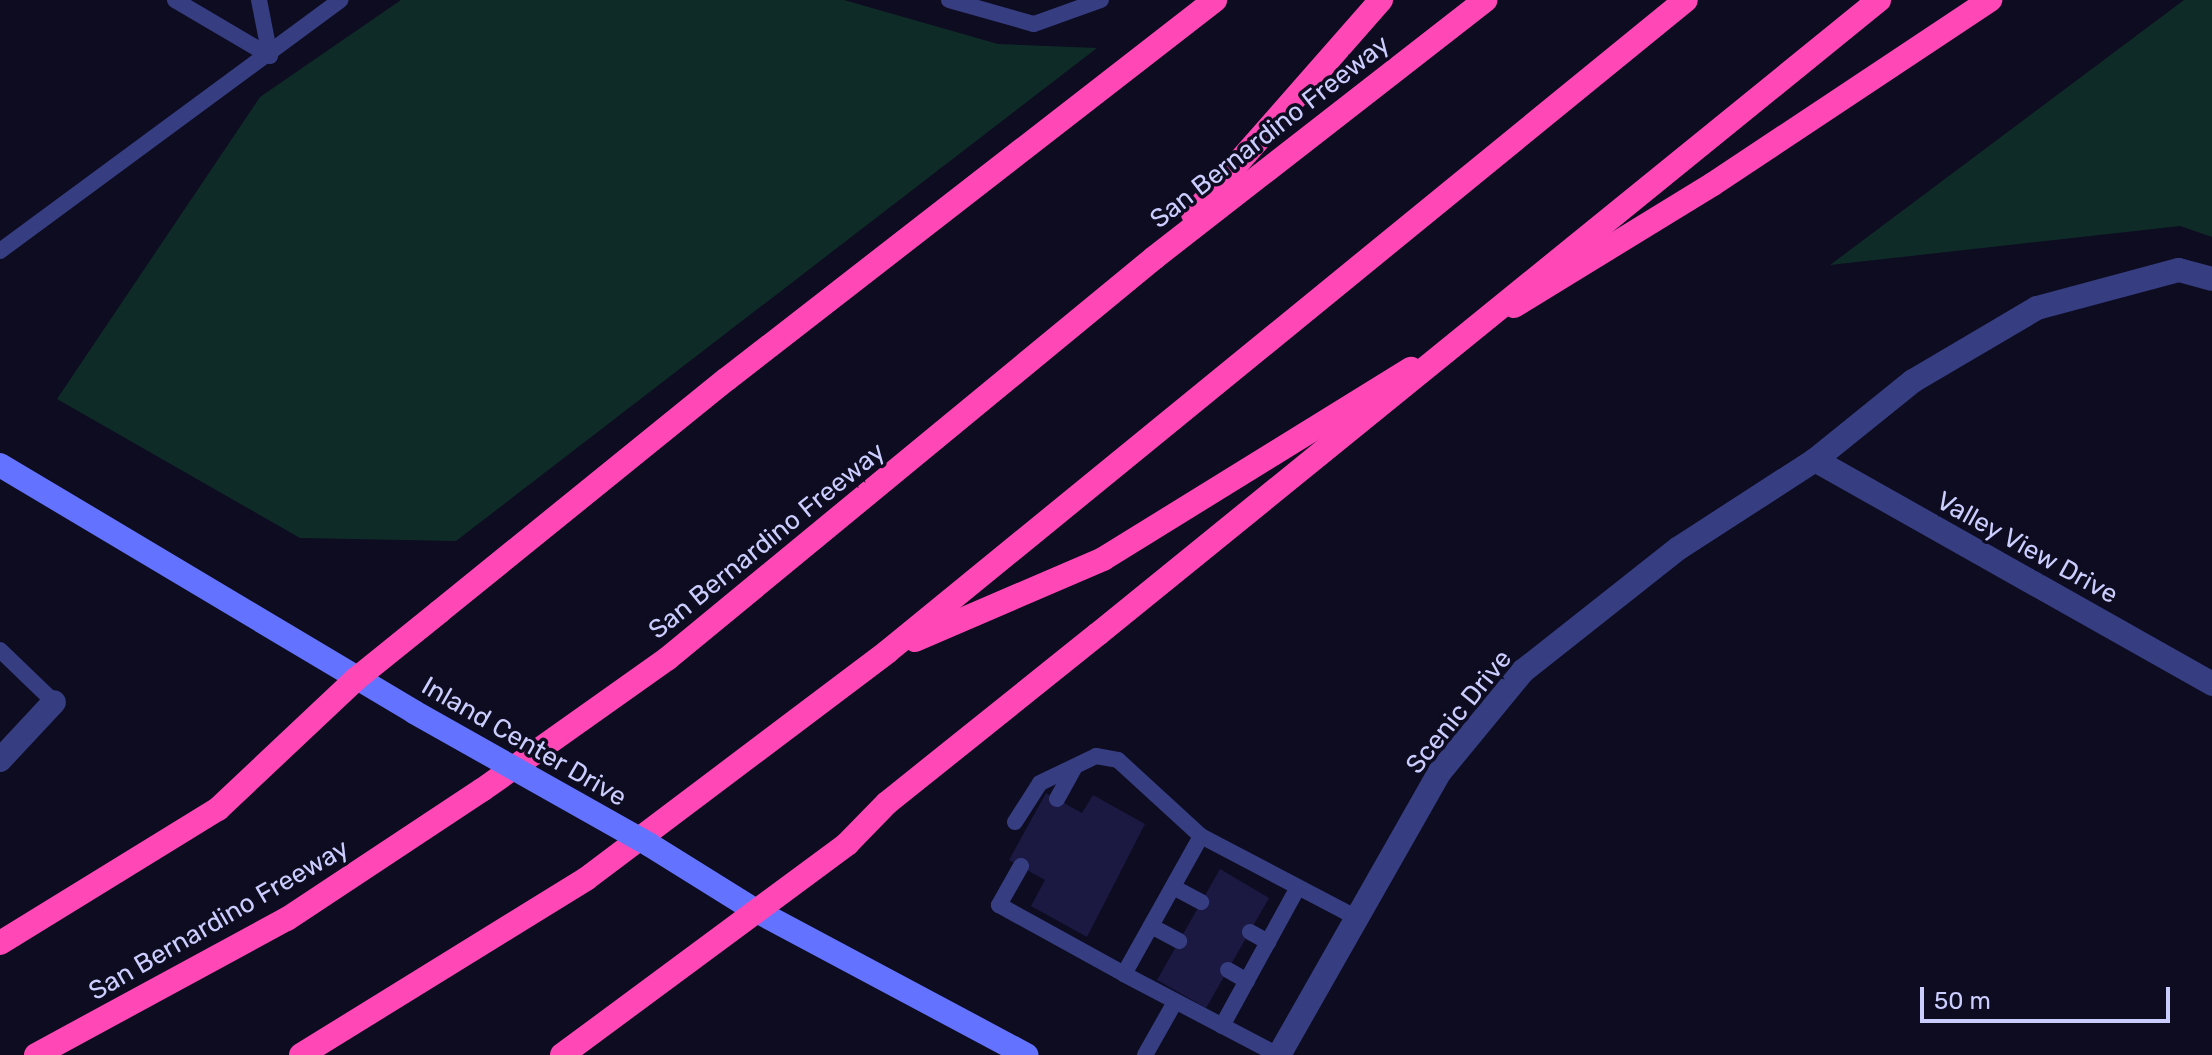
<!DOCTYPE html>
<html>
<head>
<meta charset="utf-8">
<style>
	body { margin:0 }
	#map { position:relative; width:2212px; height:1055px; overflow:hidden; background:#0d0c21; font-family:Rubik,sans-serif }
	div>[style] { position:absolute }
	[style*='--x'] { left:calc(var(--x)*1px); top:calc(var(--y)*1px); width:calc(var(--w)*1px); rotate:calc(var(--a)*1deg) }
	.green>* { inset:0; background:#0f2b27 }
	.building>* { inset:0; background:#1b1842 }
	.lane>* { height:16px; margin:-8px; padding:0 8px; transform-origin:8px; border-radius:8px; background:#363d81 }
	.street>* { height:24px; margin:-12px; padding:0 12px; transform-origin:12px; border-radius:12px; background:#363d81 }
	.secondary>* { height:24px; margin:-12px; padding:0 12px; transform-origin:12px; border-radius:12px; background:#6373ff }
	.highway>* { height:24px; margin:-12px; padding:0 12px; transform-origin:12px; border-radius:12px; background:#ff47b6 }
	.secondary-bridge>* { height:24px; margin:-12px; padding:0 12px; transform-origin:12px; border-radius:12px; background:#6373ff }
	.highway-bridge>* { height:24px; margin:-12px; padding:0 12px; transform-origin:12px; border-radius:12px; background:#ff47b6 }
	span { translate:-50% -50%; white-space:nowrap; text-align:center; line-height:1.15; -webkit-text-stroke:7px #0d0c21; paint-order:stroke }
	.street-label { font-size:26px; color:#cccdff }
	.scale { position:absolute; left:1920px; top:987px; width:250px; height:36px; box-sizing:border-box; border:4px solid #cccdff; border-top:0; padding-left:10px; font-size:24px; line-height:28px; white-space:nowrap; color:#cccdff; -webkit-text-stroke:6px #0d0c21; paint-order:stroke }
</style>
</head>
<body>
<div id="map">
	<div class="green">
		<i style="clip-path:polygon(401px 0,844px 0,998px 44px,1097px 48px,456px 541px,300px 538px,57px 399px,260px 97px)"></i>
		<i style="clip-path:polygon(2184px 0,2212px 0,2212px 237px,2180px 226px,1830px 265px)"></i>
	</div>
	<div class="building">
		<i style="clip-path:polygon(1046px 793px,1082px 813px,1093px 795px,1145px 824px,1087px 937px,1031px 906px,1045px 880px,1009px 860px)"></i>
		<i style="clip-path:polygon(1220px 869px,1269px 898px,1206px 1008px,1157px 980px)"></i>
	</div>
	<div class="lane">
		<i style="--x:175;--y:0;--w:110;--a:30.5"></i>
		<i style="--x:259;--y:0;--w:57;--a:78.9"></i>
		<i style="--x:949;--y:0;--w:88;--a:15.8"></i>
		<i style="--x:1034;--y:24;--w:71;--a:-19.7"></i>
		<i style="--x:0;--y:251;--w:423;--a:-36.4"></i>
		<i style="--x:0;--y:650;--w:75;--a:43.9"></i>
		<i style="--x:1057;--y:799;--w:37;--a:-61"></i>
		<i style="--x:1015;--y:822;--w:46;--a:-57.3"></i>
		<i style="--x:1040;--y:783;--w:62;--a:-25.7"></i>
		<i style="--x:1096;--y:756;--w:22;--a:10"></i>
		<i style="--x:1118;--y:760;--w:113;--a:42.5"></i>
		<i style="--x:1021;--y:866;--w:45;--a:119.4"></i>
		<i style="--x:999;--y:905;--w:143;--a:28.9"></i>
		<i style="--x:1173;--y:887;--w:32;--a:28"></i>
		<i style="--x:1151;--y:926;--w:32;--a:28"></i>
		<i style="--x:1250;--y:932;--w:21;--a:29"></i>
		<i style="--x:1228;--y:970;--w:22;--a:30"></i>
		<i style="--x:1222;--y:1026;--w:156;--a:-61.3"></i>
		<i style="--x:1145;--y:1055;--w:61;--a:-60.5"></i>
		<i style="--x:1278;--y:1055;--w:174;--a:-152.3"></i>
		<i style="--x:1124;--y:974;--w:158;--a:-60.8"></i>
		<i style="--x:1201;--y:836;--w:178;--a:27.7"></i>
	</div>
	<div class="street">
		<i style="--x:1815;--y:460;--w:456;--a:29.4"></i>
		<i style="--x:0;--y:760;--w:79;--a:-47"></i>
		<i style="--x:1279;--y:1055;--w:326;--a:-60.4"></i>
		<i style="--x:1440;--y:772;--w:131;--a:-50.6"></i>
		<i style="--x:1523;--y:671;--w:199;--a:-38.3"></i>
		<i style="--x:1679;--y:548;--w:162;--a:-32.9"></i>
		<i style="--x:1815;--y:460;--w:126;--a:-38.9"></i>
		<i style="--x:1913;--y:381;--w:144;--a:-30.5"></i>
		<i style="--x:2037;--y:308;--w:147;--a:-15"></i>
		<i style="--x:2179;--y:270;--w:34;--a:15"></i>
	</div>
	<div class="secondary">
		<i style="--x:0;--y:465;--w:482;--a:30.8"></i>
		<i style="--x:650;--y:845;--w:121;--a:31.9"></i>
		<i style="--x:753;--y:909;--w:310;--a:28.1"></i>
	</div>
	<div class="highway">
		<i style="--x:1193;--y:214;--w:285;--a:-48.7"></i>
		<i style="--x:1514;--y:306;--w:233;--a:-31.5"></i>
		<i style="--x:1713;--y:184;--w:333;--a:-33.6"></i>
		<i style="--x:915;--y:640;--w:205;--a:-23.3"></i>
		<i style="--x:1103;--y:559;--w:362;--a:-31.7"></i>
		<i style="--x:0;--y:943;--w:256;--a:-31.6"></i>
		<i style="--x:218;--y:809;--w:190;--a:-43.3"></i>
		<i style="--x:356;--y:679;--w:107;--a:-38.9"></i>
		<i style="--x:439;--y:612;--w:370;--a:-39"></i>
		<i style="--x:727;--y:379;--w:618;--a:-37.83"></i>
		<i style="--x:36;--y:1055;--w:285;--a:-28.5"></i>
		<i style="--x:287;--y:919;--w:234;--a:-33.5"></i>
		<i style="--x:482;--y:790;--w:227;--a:-35.3"></i>
		<i style="--x:667;--y:659;--w:631;--a:-39.47"></i>
		<i style="--x:1154;--y:258;--w:420;--a:-37.9"></i>
		<i style="--x:301;--y:1055;--w:335;--a:-31.7"></i>
		<i style="--x:586;--y:879;--w:377;--a:-37"></i>
		<i style="--x:887;--y:652;--w:1031;--a:-39.22"></i>
		<i style="--x:562;--y:1055;--w:355;--a:-36.5"></i>
		<i style="--x:847;--y:844;--w:57;--a:-45.7"></i>
		<i style="--x:887;--y:803;--w:270;--a:-38.7"></i>
	</div>
	<div class="secondary-bridge">
		<i style="--x:414;--y:712;--w:271;--a:29.4"></i>
	</div>
	<div class="highway-bridge">
		<i style="--x:1098;--y:634;--w:1006;--a:-39.07"></i>
	</div>
	<div class="street-label">
		<span style="left:1270px;top:132px;rotate:-38deg">San Bernardino Freeway</span>
		<span style="left:767px;top:541px;rotate:-39deg">San Bernardino Freeway</span>
		<span style="left:2027px;top:548px;rotate:29deg">Valley View Drive</span>
		<span style="left:1459px;top:712px;rotate:-51deg">Scenic Drive</span>
		<span style="left:524px;top:742px;rotate:30deg">Inland Center Drive</span>
		<span style="left:219px;top:920px;rotate:-30deg">San Bernardino Freeway</span>
	</div>
	<div class="scale">50 m</div>
</div>
</body>
</html>
